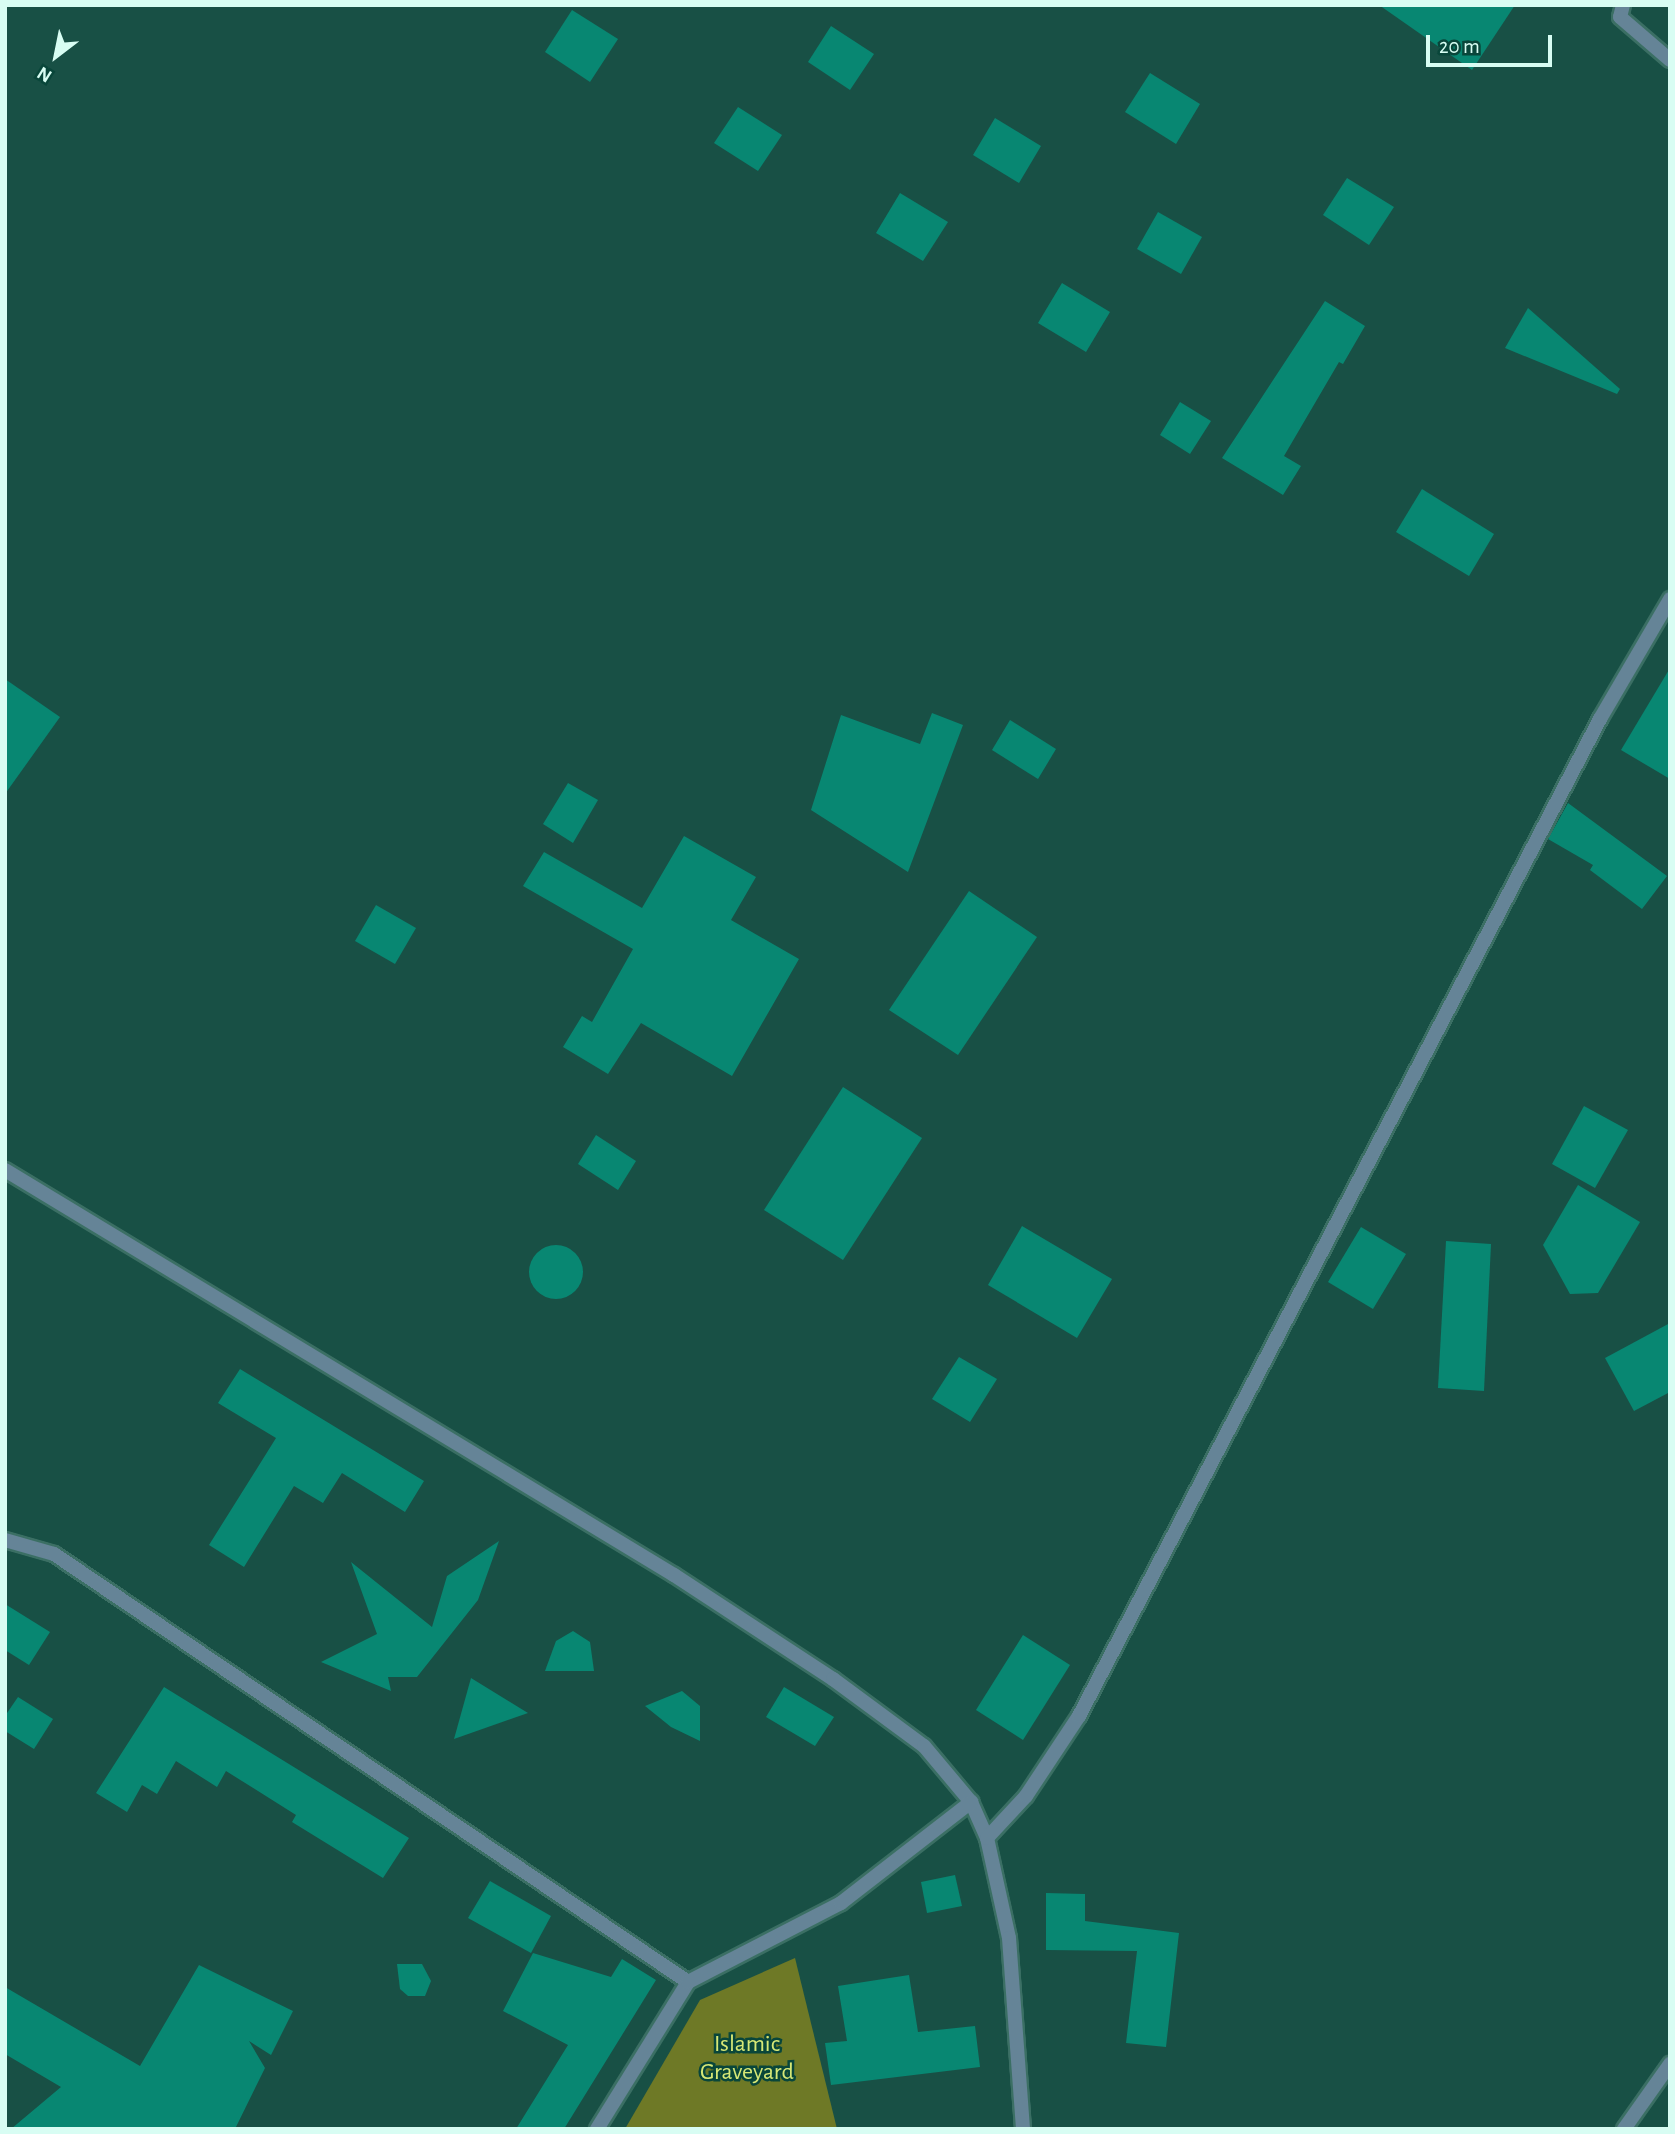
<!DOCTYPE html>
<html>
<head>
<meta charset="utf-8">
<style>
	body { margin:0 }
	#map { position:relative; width:1675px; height:2134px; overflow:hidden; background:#185045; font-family:"Alegreya Sans",sans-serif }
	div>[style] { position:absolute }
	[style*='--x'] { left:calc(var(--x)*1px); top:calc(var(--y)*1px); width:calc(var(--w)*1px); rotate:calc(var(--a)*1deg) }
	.green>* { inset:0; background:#6e7926 }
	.building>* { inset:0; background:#088772 }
	.round { border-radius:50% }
	.roads { filter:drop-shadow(2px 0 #3b6f64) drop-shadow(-2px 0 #3b6f64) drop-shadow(0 2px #3b6f64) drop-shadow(0 -2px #3b6f64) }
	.street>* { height:14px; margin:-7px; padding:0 7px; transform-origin:7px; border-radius:7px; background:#658497 }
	span { translate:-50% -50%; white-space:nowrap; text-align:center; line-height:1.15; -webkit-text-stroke:5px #09463a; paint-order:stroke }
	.park-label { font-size:24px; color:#d7e876 }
	.frame { position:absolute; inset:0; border:7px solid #d8fdf3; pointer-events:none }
	.north { position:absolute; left:21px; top:21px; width:70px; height:70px; -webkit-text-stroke:5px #09463a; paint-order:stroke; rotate:212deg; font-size:19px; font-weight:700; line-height:28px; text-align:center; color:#d8fdf3 }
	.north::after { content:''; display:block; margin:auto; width:24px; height:32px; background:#d8fdf3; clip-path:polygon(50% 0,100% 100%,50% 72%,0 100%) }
	.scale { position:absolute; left:1426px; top:35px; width:126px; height:32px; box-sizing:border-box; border:4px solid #d8fdf3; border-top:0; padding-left:9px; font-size:21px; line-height:24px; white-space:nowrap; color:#d8fdf3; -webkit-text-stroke:5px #09463a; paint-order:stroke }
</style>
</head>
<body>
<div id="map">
	<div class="green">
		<i style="clip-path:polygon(795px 1958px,837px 2129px,625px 2129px,700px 2000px)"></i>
	</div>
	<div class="building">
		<i style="clip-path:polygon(1379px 5px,1515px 5px,1472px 70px)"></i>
		<i style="clip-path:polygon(572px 10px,618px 39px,590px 82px,545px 52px)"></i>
		<i style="clip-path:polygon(831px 26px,874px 54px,850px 90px,808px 62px)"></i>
		<i style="clip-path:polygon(1150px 73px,1200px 104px,1176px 144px,1125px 112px)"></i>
		<i style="clip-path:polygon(738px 107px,782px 135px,758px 171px,714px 143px)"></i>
		<i style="clip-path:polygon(995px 118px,1041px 146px,1019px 183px,973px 155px)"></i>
		<i style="clip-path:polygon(1347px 178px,1394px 207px,1369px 245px,1323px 215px)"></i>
		<i style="clip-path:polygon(900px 193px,948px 222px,923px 261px,876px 233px)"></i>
		<i style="clip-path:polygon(1158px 212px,1202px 237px,1181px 274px,1137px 249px)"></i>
		<i style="clip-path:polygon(1062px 283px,1110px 312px,1086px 352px,1038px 323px)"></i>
		<i style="clip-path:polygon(1325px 301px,1365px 326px,1343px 364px,1339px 362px,1284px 456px,1301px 466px,1283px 495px,1222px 458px)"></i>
		<i style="clip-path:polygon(1528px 308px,1620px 389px,1617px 394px,1505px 348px)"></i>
		<i style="clip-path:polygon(1180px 402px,1211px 421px,1190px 454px,1160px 435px)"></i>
		<i style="clip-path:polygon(1422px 489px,1494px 534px,1469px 576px,1396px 532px)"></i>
		<i style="clip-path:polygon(1670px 668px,1670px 779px,1621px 750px)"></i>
		<i style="clip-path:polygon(5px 679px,60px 717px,5px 794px)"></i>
		<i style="clip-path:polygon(932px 713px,963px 725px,908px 872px,811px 810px,841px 715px,920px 744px)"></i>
		<i style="clip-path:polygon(1010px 720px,1056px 749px,1038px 779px,992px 750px)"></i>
		<i style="clip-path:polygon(568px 783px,598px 800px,573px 843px,543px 824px)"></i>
		<i style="clip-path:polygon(1568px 803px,1667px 876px,1642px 909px,1590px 870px,1593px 865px,1548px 839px)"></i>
		<i style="clip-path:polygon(684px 836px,756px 877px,731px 920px,799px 959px,732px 1076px,641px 1023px,608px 1074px,563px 1047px,582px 1016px,592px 1022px,633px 949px,523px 886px,544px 852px,642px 908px)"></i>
		<i style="clip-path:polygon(969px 891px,1037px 937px,958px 1055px,889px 1010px)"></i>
		<i style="clip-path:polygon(376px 905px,416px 928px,395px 964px,355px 941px)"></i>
		<i style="clip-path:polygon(843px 1087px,922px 1138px,843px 1260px,764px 1210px)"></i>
		<i style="clip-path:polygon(1584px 1106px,1628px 1130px,1595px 1188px,1552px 1164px)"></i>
		<i style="clip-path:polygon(596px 1135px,636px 1161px,618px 1190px,578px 1164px)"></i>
		<i style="clip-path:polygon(1578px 1185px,1640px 1222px,1598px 1293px,1570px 1294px,1543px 1245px)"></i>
		<i style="clip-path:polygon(1022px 1226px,1112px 1279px,1077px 1338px,988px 1285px)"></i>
		<i style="clip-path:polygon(1361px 1227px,1406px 1254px,1373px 1309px,1328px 1282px)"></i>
		<i style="clip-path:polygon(1446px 1241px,1491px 1244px,1484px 1391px,1438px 1388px)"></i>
		<i class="round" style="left:529px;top:1245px;width:54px;height:54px"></i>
		<i style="clip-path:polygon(1670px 1323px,1670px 1392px,1634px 1411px,1605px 1358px)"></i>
		<i style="clip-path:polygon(959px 1357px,997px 1379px,970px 1422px,932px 1399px)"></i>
		<i style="clip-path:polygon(240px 1369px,424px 1481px,405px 1512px,342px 1473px,323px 1503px,294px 1486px,244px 1567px,209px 1545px,276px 1438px,218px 1403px)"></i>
		<i style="clip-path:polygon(499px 1541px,478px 1600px,417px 1677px,388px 1677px,391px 1691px,321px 1662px,377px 1634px,351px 1562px,432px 1627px,447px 1576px)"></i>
		<i style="clip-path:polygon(5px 1604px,50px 1632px,29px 1665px,5px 1650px)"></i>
		<i style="clip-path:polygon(573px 1631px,590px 1642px,594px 1671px,545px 1671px,556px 1641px)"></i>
		<i style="clip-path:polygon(1023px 1635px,1070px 1665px,1023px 1740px,976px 1710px)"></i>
		<i style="clip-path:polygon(471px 1678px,528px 1713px,454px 1739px)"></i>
		<i style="clip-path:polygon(164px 1687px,409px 1838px,383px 1878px,292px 1822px,296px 1815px,226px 1771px,217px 1787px,176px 1761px,157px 1794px,142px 1785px,127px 1812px,96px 1793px)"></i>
		<i style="clip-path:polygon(784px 1687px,834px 1717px,815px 1746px,766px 1717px)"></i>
		<i style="clip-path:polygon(682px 1691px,700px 1706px,700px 1741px,671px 1727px,645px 1706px)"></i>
		<i style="clip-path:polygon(18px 1697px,53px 1719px,34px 1749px,5px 1731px,5px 1716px)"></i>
		<i style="clip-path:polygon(955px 1875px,962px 1906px,927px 1913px,921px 1882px)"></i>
		<i style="clip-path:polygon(490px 1881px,551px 1916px,531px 1953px,468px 1918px)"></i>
		<i style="clip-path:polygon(1046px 1893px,1085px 1894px,1085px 1921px,1179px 1933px,1166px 2047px,1126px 2043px,1137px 1951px,1046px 1950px)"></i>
		<i style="clip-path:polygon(533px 1953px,611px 1977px,622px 1959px,656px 1980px,564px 2129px,516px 2129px,568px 2045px,503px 2011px)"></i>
		<i style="clip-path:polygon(397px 1964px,422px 1964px,431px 1981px,425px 1996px,408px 1996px,400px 1989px)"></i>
		<i style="clip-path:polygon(199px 1965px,293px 2011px,271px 2055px,249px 2041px,265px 2068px,235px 2129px,11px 2129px,61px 2087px,5px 2054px,5px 1987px,140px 2066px)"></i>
		<i style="clip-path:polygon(909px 1975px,918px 2032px,975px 2026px,980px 2067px,831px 2085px,825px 2043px,847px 2041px,838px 1986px)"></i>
	</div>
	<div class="roads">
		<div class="street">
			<i style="--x:1623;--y:5;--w:12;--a:104"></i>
			<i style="--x:1620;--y:17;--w:66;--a:40.7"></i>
			<i style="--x:5;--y:1170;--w:782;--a:31.19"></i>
			<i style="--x:674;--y:1575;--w:190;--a:33.2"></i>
			<i style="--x:833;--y:1679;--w:113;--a:36.4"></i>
			<i style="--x:924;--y:1746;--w:73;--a:50"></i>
			<i style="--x:971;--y:1802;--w:39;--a:66"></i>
			<i style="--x:987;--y:1838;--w:102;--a:77.6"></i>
			<i style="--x:1009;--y:1938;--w:192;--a:85.8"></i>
			<i style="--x:5;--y:1540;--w:51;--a:15.9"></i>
			<i style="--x:54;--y:1554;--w:765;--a:34.02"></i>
			<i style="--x:987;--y:1838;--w:57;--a:-47.1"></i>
			<i style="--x:1026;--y:1796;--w:96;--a:-56.5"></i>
			<i style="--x:1079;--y:1716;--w:1125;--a:-62.41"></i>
			<i style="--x:1600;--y:719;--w:139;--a:-59.7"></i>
			<i style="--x:597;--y:2129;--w:173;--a:-58.2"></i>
			<i style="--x:688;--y:1982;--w:172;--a:-27.3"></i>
			<i style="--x:841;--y:1903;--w:165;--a:-37.8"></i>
			<i style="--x:1624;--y:2129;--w:80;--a:-54.7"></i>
		</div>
	</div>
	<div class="park-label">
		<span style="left:747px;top:2059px">Islamic<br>Graveyard</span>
	</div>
	<div class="frame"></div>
	<div class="north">N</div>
	<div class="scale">20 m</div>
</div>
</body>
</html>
